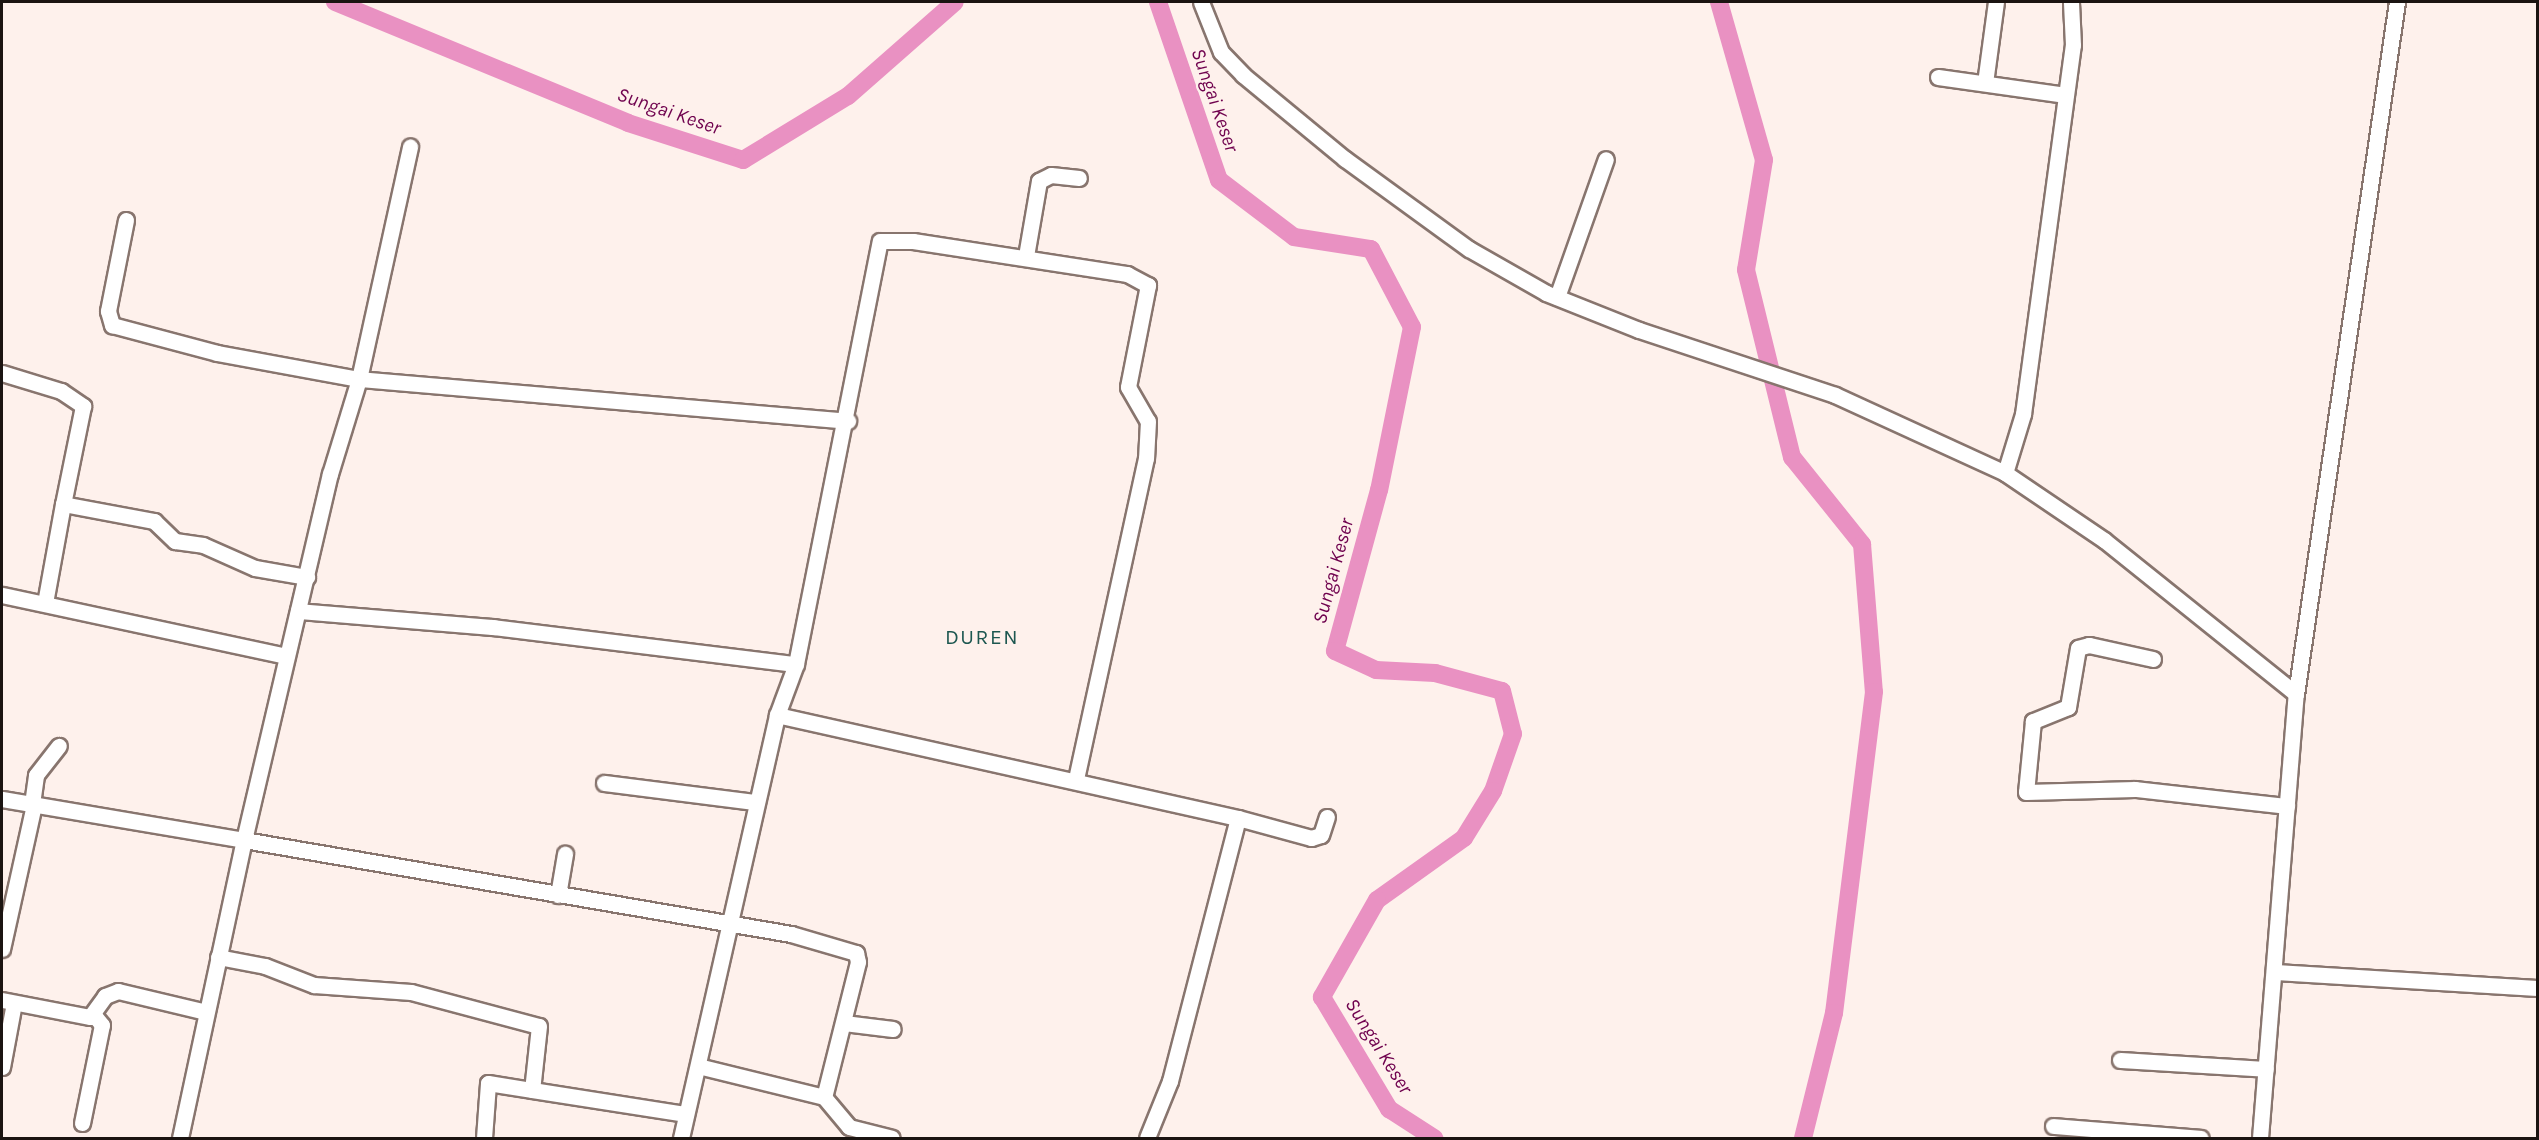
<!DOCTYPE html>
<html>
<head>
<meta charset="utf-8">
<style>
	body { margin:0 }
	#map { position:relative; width:2539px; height:1140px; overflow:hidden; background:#fef1ec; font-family:Karla,sans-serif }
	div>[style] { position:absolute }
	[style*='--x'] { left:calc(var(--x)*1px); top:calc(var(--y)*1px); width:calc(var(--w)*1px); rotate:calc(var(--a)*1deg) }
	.river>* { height:18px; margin:-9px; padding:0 9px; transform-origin:9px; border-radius:9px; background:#e991c2 }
	.roads { filter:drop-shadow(2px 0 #88756e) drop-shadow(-2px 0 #88756e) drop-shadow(0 2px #88756e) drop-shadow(0 -2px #88756e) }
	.minor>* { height:15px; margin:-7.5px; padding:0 7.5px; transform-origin:7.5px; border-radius:7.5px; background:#fff }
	span { translate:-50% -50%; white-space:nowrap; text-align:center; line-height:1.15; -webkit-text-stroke:4.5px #fef1ec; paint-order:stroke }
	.water-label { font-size:20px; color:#6f024e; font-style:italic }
	.quarter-label { font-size:21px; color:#1d5750; letter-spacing:1.5px }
	.frame { position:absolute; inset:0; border:3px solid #1b1411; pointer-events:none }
</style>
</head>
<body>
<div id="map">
	<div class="river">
		<i style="--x:335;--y:2;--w:317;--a:22.4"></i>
		<i style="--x:628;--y:123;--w:121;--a:17.8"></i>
		<i style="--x:743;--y:160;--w:123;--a:-31.4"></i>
		<i style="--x:848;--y:96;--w:142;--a:-41.3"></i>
		<i style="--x:1158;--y:2;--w:188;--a:71.1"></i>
		<i style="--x:1219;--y:180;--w:94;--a:37.2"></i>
		<i style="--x:1294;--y:237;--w:78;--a:8.9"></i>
		<i style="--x:1371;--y:249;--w:88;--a:62.3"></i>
		<i style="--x:1412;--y:327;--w:166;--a:101.4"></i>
		<i style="--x:1379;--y:490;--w:167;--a:105.3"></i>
		<i style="--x:1335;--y:651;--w:45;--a:24.9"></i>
		<i style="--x:1376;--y:670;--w:59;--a:2.9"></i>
		<i style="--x:1435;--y:673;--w:69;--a:15"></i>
		<i style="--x:1502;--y:691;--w:44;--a:75.7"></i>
		<i style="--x:1513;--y:734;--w:60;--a:109.3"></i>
		<i style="--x:1493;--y:791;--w:55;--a:121.7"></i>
		<i style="--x:1464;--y:838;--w:107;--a:144.5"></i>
		<i style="--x:1377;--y:900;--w:112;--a:119.6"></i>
		<i style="--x:1322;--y:997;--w:131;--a:59.1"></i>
		<i style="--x:1389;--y:1109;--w:54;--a:32.8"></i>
		<i style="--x:1719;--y:2;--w:164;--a:74.1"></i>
		<i style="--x:1764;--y:160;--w:111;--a:99.3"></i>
		<i style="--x:1746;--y:270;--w:193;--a:76.2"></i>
		<i style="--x:1792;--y:457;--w:112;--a:51.2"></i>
		<i style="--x:1862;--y:544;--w:148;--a:85.4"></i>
		<i style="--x:1874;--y:692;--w:323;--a:97.1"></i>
		<i style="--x:1834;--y:1013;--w:129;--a:103.9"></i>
	</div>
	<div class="roads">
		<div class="minor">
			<i style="--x:1201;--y:2;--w:54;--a:68.2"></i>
			<i style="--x:1221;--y:52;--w:32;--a:46"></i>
			<i style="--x:1243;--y:75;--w:132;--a:39.5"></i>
			<i style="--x:1345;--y:159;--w:153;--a:36"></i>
			<i style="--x:1469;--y:249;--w:89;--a:29.7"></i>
			<i style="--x:1546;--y:293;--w:100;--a:21.7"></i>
			<i style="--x:1639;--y:330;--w:206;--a:18.3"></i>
			<i style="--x:1835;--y:395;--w:187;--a:24.6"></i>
			<i style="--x:2005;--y:473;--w:120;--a:34.1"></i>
			<i style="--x:2104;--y:540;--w:246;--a:38.7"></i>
			<i style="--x:1938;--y:77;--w:129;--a:8"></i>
			<i style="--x:1985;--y:83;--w:82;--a:-82.3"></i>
			<i style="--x:126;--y:220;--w:93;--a:101.2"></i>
			<i style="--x:108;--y:311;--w:15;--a:74"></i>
			<i style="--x:112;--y:325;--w:109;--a:14.9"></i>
			<i style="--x:217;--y:353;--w:144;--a:10.4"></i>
			<i style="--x:359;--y:379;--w:238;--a:-77.6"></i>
			<i style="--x:1026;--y:256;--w:76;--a:-80.2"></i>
			<i style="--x:1039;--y:181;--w:13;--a:-27"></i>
			<i style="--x:1051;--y:175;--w:28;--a:6"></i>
			<i style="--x:1557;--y:297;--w:146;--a:-70.5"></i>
			<i style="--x:2;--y:373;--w:62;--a:17"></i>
			<i style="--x:61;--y:391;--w:27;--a:34"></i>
			<i style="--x:83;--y:406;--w:100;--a:101.5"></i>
			<i style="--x:2005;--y:473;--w:62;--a:-73"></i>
			<i style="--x:2023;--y:414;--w:372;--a:-82.3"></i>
			<i style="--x:2073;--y:45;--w:43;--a:-92.7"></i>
			<i style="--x:2;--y:595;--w:291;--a:12.1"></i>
			<i style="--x:45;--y:603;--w:101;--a:-79.7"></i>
			<i style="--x:63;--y:504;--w:93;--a:10.6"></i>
			<i style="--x:154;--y:521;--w:29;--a:44"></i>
			<i style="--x:175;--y:541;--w:28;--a:8"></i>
			<i style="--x:203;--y:545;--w:57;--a:23.9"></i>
			<i style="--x:255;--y:568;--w:53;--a:9.8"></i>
			<i style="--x:298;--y:611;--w:196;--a:4.7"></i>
			<i style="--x:493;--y:627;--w:305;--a:7"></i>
			<i style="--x:2153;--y:659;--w:66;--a:-167.7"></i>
			<i style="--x:2089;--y:645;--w:11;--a:165"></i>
			<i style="--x:2078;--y:648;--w:60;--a:99.6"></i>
			<i style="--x:2068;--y:707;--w:38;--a:158"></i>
			<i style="--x:2033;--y:721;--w:71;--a:95.6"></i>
			<i style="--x:2026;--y:792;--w:109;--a:-1.6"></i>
			<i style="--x:2135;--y:789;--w:153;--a:6.4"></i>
			<i style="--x:777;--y:715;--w:54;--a:-69.6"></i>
			<i style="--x:796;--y:664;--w:431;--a:-78.8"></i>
			<i style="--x:880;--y:241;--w:33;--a:0"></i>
			<i style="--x:913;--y:241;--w:217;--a:8.8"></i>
			<i style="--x:1127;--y:274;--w:24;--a:28"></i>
			<i style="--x:1148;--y:285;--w:104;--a:101.1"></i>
			<i style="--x:1128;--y:387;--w:39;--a:60"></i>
			<i style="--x:1148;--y:421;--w:37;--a:93"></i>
			<i style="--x:1146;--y:458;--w:328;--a:102.3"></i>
			<i style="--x:604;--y:783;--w:152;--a:7.2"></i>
			<i style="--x:2;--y:799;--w:245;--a:9.6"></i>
			<i style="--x:244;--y:840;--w:376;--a:-76.8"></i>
			<i style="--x:330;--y:474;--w:99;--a:-73"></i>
			<i style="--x:359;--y:379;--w:491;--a:4.9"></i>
			<i style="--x:32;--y:804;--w:29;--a:-82"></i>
			<i style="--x:36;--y:775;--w:37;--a:-52"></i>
			<i style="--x:1238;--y:818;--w:76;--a:15.3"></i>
			<i style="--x:1311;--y:838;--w:10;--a:-17"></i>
			<i style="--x:1321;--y:835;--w:19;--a:-72"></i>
			<i style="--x:558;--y:895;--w:42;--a:-80.3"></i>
			<i style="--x:2;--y:949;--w:148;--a:-77.5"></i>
			<i style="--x:218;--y:957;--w:48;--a:10.8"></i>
			<i style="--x:265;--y:966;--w:53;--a:21.2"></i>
			<i style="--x:314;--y:985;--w:97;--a:4.1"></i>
			<i style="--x:411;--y:992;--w:132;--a:14.9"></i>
			<i style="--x:539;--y:1026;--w:64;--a:96.2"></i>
			<i style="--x:532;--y:1090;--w:156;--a:8.9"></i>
			<i style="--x:2275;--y:972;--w:263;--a:3.5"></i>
			<i style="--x:2;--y:1000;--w:90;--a:10.9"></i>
			<i style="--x:90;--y:1017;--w:26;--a:-54"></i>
			<i style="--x:105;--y:996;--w:14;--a:-21"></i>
			<i style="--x:118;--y:991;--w:90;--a:13.4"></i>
			<i style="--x:844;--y:1023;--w:49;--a:7"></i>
			<i style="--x:2120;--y:1060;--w:146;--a:3.5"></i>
			<i style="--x:698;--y:1066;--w:130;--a:13.8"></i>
			<i style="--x:824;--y:1097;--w:39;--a:50"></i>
			<i style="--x:849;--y:1127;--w:44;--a:14.3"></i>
			<i style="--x:2;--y:1067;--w:65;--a:-79.4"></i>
			<i style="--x:82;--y:1123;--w:100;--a:-78.5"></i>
			<i style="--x:102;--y:1025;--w:13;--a:-129"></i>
			<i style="--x:2053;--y:1126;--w:148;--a:4.6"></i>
			<i style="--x:180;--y:1138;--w:305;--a:-77.9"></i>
			<i style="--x:244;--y:840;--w:555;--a:9.75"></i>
			<i style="--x:791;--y:934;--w:68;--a:16.3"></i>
			<i style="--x:856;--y:953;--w:9;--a:77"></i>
			<i style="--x:858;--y:962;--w:139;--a:104.1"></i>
			<i style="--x:484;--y:1138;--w:55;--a:-85.8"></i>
			<i style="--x:488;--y:1083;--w:45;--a:9"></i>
			<i style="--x:681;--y:1138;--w:434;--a:-77.2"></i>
			<i style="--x:777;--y:715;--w:472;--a:12.6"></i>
			<i style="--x:1238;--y:818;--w:272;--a:104.5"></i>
			<i style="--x:1170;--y:1081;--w:61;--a:112"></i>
			<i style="--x:2260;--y:1138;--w:445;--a:-85.4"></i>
			<i style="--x:2296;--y:694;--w:699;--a:-81.7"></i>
		</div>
	</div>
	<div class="water-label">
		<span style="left:1215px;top:100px;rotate:71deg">Sungai Keser</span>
		<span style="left:669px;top:111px;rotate:19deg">Sungai Keser</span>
		<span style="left:1333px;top:571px;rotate:-75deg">Sungai Keser</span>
		<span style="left:1379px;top:1046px;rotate:58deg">Sungai Keser</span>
	</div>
	<div class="quarter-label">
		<span style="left:982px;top:637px">DUREN</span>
	</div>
	<div class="frame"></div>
</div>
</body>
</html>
